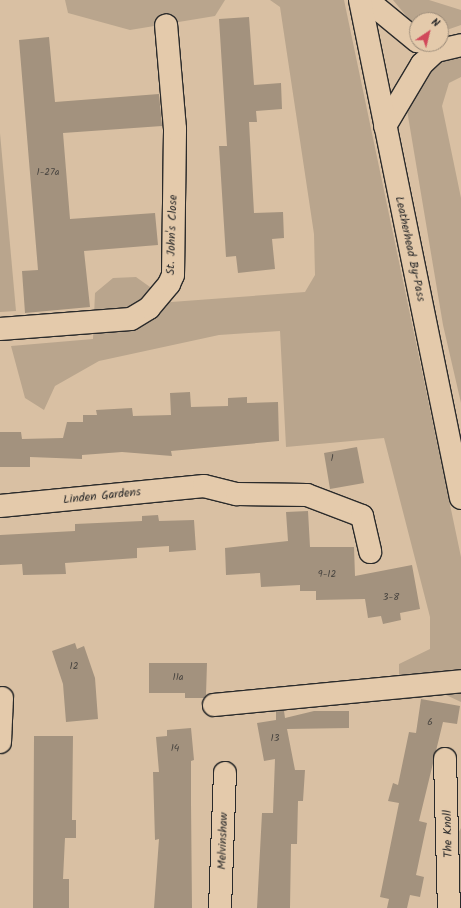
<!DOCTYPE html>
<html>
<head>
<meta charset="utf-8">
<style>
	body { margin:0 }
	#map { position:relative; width:461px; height:908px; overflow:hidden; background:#d9c0a3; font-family:Kalam,sans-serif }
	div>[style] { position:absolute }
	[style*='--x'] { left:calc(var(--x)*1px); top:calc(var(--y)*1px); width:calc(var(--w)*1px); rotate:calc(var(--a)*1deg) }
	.green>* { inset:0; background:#b9a58d }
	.building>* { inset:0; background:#a3927e }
	.roads { filter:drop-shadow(1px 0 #2b2b2b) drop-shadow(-1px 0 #2b2b2b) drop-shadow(0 1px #2b2b2b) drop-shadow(0 -1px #2b2b2b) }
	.minor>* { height:22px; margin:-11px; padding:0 11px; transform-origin:11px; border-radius:11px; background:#e4caab }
	.highway>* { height:22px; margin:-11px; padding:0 11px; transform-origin:11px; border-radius:11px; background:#e4caab }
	span { translate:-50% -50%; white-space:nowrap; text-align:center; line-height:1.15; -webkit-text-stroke:3px #e4caab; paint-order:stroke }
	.number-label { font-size:10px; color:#494540 }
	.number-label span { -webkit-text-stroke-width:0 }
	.street-label { font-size:12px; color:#2b2b2b }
	.north { position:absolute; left:409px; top:12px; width:40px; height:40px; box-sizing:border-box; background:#e4caab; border:1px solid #9a8a78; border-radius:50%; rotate:35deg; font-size:11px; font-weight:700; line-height:16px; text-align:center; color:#2b2b2b }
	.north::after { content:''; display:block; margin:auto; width:14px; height:18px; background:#d1495b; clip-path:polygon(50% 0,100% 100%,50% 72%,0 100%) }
</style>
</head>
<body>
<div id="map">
	<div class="green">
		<i style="clip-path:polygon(65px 0,225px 0,215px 16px,130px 30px,68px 13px)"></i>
		<i style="clip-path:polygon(270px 0,344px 0,461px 557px,461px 702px,446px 695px,399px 700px,399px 664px,430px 649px,430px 617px,384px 438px,286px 447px,280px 331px,219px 335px,99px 361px,55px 386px,44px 410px,25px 398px,11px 346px,93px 339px,95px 293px,113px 278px,136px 277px,171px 302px,305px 292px,315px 275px,314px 234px,280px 7px)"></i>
		<i style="clip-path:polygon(393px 0,429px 0,461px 10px,461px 25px,441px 32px,441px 20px,417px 20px,417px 29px)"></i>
		<i style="clip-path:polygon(461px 52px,461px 77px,449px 83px,442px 106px,461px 198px,461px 403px,443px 325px,407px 110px,435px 61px)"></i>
		<i style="clip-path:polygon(0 133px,16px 311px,0 312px)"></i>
		<i style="clip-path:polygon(461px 828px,461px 908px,454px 908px,455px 839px)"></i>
	</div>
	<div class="building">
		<i style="clip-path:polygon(249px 17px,254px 85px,281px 83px,282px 109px,256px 111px,257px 122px,249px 122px,254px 213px,283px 212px,284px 238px,272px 239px,275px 269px,238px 273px,236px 256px,226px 257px,219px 146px,227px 146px,219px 19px)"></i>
		<i style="clip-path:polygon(49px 37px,55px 102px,159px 94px,162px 126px,63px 133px,70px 219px,155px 213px,158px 245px,84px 251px,90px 307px,25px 313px,22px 271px,38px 270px,19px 40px)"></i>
		<i style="clip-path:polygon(190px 392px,191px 407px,228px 406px,228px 398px,247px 397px,247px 403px,278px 402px,279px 441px,171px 451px,172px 456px,122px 452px,82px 455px,82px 459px,30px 457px,30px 467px,0 467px,0 432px,21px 432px,22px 439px,63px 438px,67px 422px,83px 422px,83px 415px,97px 415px,96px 410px,132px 408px,133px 416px,171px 415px,170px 393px)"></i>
		<i style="clip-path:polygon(357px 447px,364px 483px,330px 489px,324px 453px)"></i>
		<i style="clip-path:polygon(308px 511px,310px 547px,354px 547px,355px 576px,412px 565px,420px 609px,400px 613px,401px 620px,383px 624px,381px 616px,368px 618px,365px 599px,316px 600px,316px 591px,300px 591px,300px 585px,261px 587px,260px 573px,226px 575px,225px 548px,288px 541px,286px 512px)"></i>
		<i style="clip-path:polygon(158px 515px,159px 521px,194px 520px,196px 550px,169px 552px,169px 546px,137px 548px,137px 558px,65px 563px,66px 574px,23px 575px,22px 564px,0 565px,0 535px,75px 531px,75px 524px,142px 521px,142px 516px)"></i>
		<i style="clip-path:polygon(75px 643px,77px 649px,84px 646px,95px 678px,98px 719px,66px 722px,63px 684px,52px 651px)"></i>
		<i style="clip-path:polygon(149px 663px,207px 663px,206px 695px,204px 698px,185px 698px,185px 693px,149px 693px)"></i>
		<i style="clip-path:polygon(421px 699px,460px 706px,457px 724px,443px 722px,419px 821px,427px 823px,416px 875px,424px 877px,420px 897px,410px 895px,407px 908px,387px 908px,389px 899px,380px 897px,399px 803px,388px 801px,393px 783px,398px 785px,409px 732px,416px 733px)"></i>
		<i style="clip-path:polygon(276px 711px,284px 711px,285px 718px,314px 711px,349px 711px,349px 728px,287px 729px,295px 770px,305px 770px,303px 801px,298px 801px,297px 844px,291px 844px,290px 908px,257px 908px,262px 813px,273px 813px,275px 759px,264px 761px,257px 723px,276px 720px)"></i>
		<i style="clip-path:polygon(191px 728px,194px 760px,191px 761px,191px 802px,192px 908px,154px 908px,159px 839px,155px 840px,153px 772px,159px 772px,156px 737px,167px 736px,167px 730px)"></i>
		<i style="clip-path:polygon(34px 736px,73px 736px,72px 820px,76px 820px,76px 838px,65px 838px,63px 879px,69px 879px,69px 908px,33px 908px)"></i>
	</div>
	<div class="roads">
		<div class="minor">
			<i style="--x:367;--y:0;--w:65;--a:39.4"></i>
			<i style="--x:385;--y:126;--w:72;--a:-59.2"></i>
			<i style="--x:422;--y:64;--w:19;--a:-43"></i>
			<i style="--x:436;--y:51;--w:26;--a:-13"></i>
			<i style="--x:0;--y:329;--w:131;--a:-4.4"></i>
			<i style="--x:131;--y:319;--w:21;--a:-31"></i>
			<i style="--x:149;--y:308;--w:31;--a:-50"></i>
			<i style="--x:169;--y:284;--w:10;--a:-66"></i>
			<i style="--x:173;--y:275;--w:146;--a:-89.2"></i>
			<i style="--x:175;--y:129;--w:104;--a:-94.9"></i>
			<i style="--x:0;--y:506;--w:205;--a:-5.6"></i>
			<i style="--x:204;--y:486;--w:34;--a:14"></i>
			<i style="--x:237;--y:494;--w:70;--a:0.8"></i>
			<i style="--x:307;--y:495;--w:59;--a:20.9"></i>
			<i style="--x:362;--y:516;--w:37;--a:77"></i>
			<i style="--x:214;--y:705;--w:248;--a:-5.5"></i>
			<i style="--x:0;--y:742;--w:44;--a:-87.4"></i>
			<i style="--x:445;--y:759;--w:149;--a:88.5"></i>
			<i style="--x:220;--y:908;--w:135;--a:-87.9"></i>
		</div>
		<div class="highway">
			<i style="--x:360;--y:0;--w:508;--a:78.54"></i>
		</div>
	</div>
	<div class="number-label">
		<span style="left:48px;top:173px">1-27a</span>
		<span style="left:332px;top:459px">1</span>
		<span style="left:327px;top:575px">9-12</span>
		<span style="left:391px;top:598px">3-8</span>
		<span style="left:74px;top:667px">12</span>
		<span style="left:178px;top:678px">11a</span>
		<span style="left:430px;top:723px">6</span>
		<span style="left:275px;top:739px">13</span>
		<span style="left:175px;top:749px">14</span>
	</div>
	<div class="street-label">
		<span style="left:172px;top:235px;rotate:-88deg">St. John's Close</span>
		<span style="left:410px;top:249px;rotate:78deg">Leatherhead By-Pass</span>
		<span style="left:102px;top:496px;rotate:-6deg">Linden Gardens</span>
		<span style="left:448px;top:834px;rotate:-91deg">The Knoll</span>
		<span style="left:223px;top:841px;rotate:-88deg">Melvinshaw</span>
	</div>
	<div class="north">N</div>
</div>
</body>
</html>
